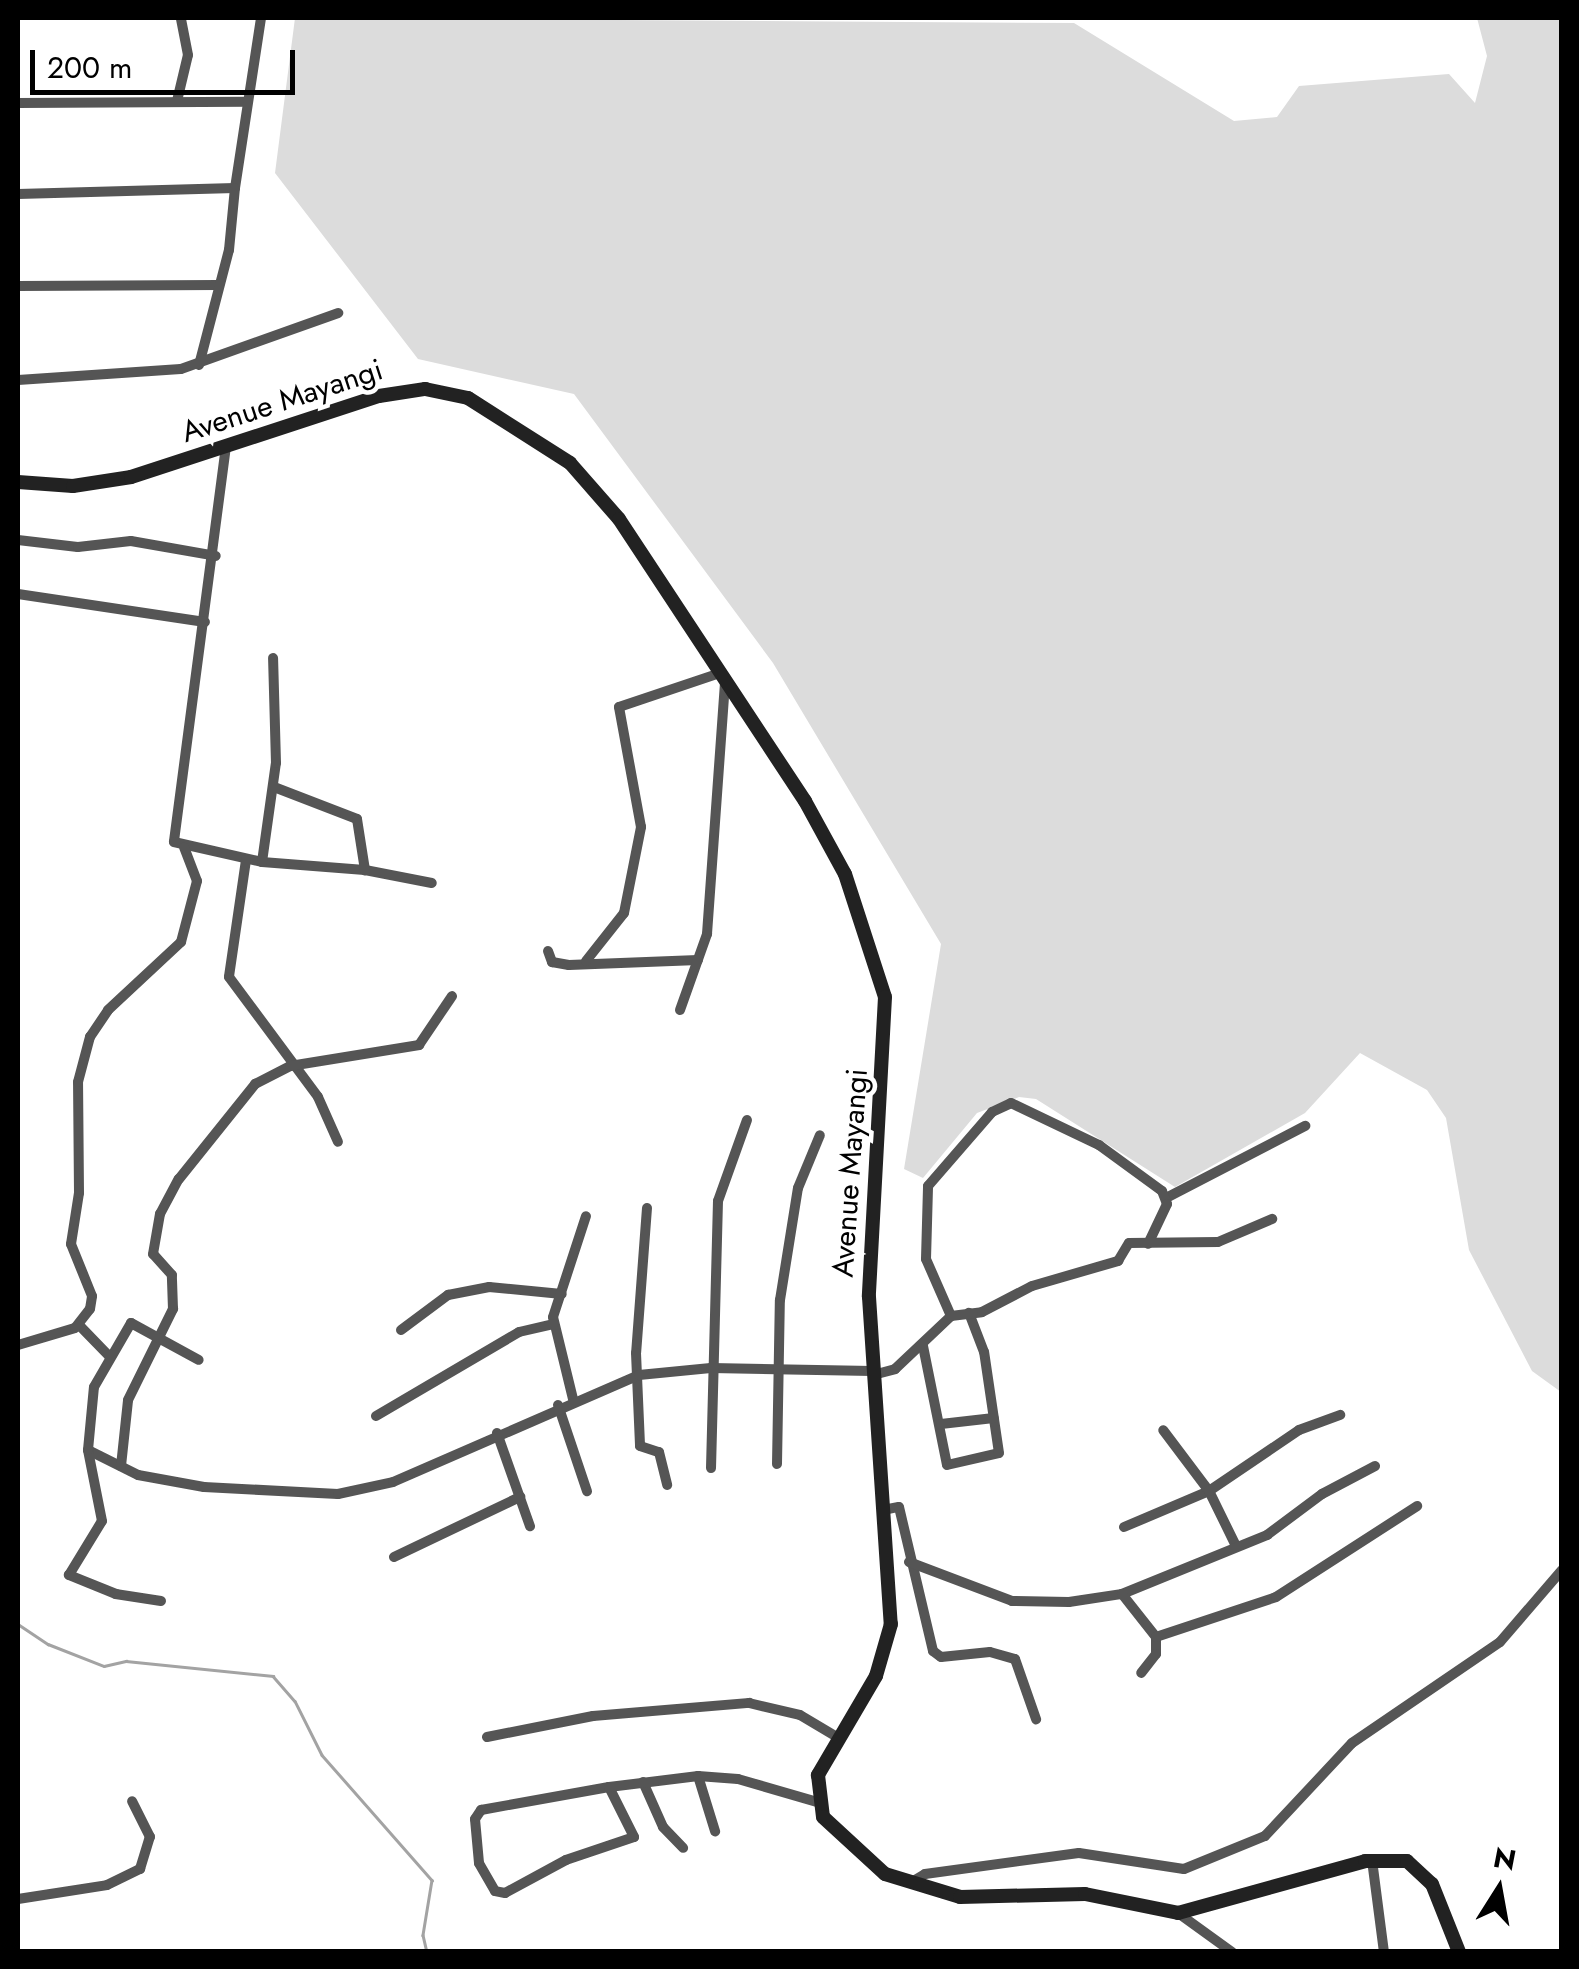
<!DOCTYPE html>
<html>
<head>
<meta charset="utf-8">
<style>
	body { margin:0 }
	#map { position:relative; width:1579px; height:1969px; overflow:hidden; background:#fff; font-family:Jost,sans-serif }
	div>[style] { position:absolute }
	[style*='--x'] { left:calc(var(--x)*1px); top:calc(var(--y)*1px); width:calc(var(--w)*1px); rotate:calc(var(--a)*1deg) }
	.green>* { inset:0; background:#dcdcdc }
	.stream>* { height:2.5px; margin:-1.25px; padding:0 1.25px; transform-origin:1.25px; border-radius:1.25px; background:#a3a3a3 }
	.street>* { height:10px; margin:-5px; padding:0 5px; transform-origin:5px; border-radius:5px; background:#555 }
	.secondary>* { height:14px; margin:-7px; padding:0 7px; transform-origin:7px; border-radius:7px; background:#222 }
	span { translate:-50% -50%; white-space:nowrap; text-align:center; line-height:1.15; -webkit-text-stroke:9px #fff; paint-order:stroke }
	.street-label { font-size:30px; color:#000 }
	.frame { position:absolute; inset:0; border:20px solid #000; pointer-events:none }
	.north { position:absolute; left:1449px; top:1839px; width:100px; height:100px; -webkit-text-stroke:8px #fff; paint-order:stroke; rotate:11deg; font-size:28px; font-weight:700; line-height:40px; text-align:center; color:#000 }
	.north::after { content:''; display:block; margin:auto; width:35px; height:45px; background:#000; clip-path:polygon(50% 0,100% 100%,50% 72%,0 100%) }
	.scale { position:absolute; left:30px; top:50px; width:265px; height:45px; box-sizing:border-box; border:5px solid #000; border-top:0; padding-left:12px; font-size:30px; line-height:35px; white-space:nowrap; color:#000; -webkit-text-stroke:8px #fff; paint-order:stroke }
</style>
</head>
<body>
<div id="map">
	<div class="green">
		<i style="clip-path:polygon(295px 18px,1074px 23px,1234px 121px,1277px 117px,1299px 86px,1449px 74px,1475px 103px,1487px 56px,1477px 18px,1561px 18px,1561px 1392px,1532px 1371px,1469px 1250px,1446px 1118px,1427px 1090px,1360px 1053px,1305px 1113px,1175px 1187px,1036px 1099px,1019px 1097px,977px 1113px,923px 1178px,904px 1169px,941px 944px,773px 663px,574px 394px,418px 359px,275px 173px)"></i>
	</div>
	<div class="stream">
		<i style="--x:18;--y:1624;--w:36;--a:34"></i>
		<i style="--x:48;--y:1644;--w:60;--a:21.4"></i>
		<i style="--x:104;--y:1666;--w:23;--a:-13"></i>
		<i style="--x:126;--y:1661;--w:148;--a:5.8"></i>
		<i style="--x:273;--y:1676;--w:33;--a:49"></i>
		<i style="--x:295;--y:1701;--w:60;--a:63.4"></i>
		<i style="--x:322;--y:1755;--w:167;--a:48.7"></i>
		<i style="--x:432;--y:1880;--w:56;--a:99.3"></i>
		<i style="--x:423;--y:1935;--w:17;--a:77"></i>
	</div>
	<div class="street">
		<i style="--x:177;--y:101;--w:47;--a:-76.6"></i>
		<i style="--x:188;--y:55;--w:38;--a:-101"></i>
		<i style="--x:18;--y:103;--w:229;--a:-0.3"></i>
		<i style="--x:18;--y:194;--w:217;--a:-1.6"></i>
		<i style="--x:235;--y:188;--w:172;--a:-81.3"></i>
		<i style="--x:18;--y:286;--w:200;--a:-0.3"></i>
		<i style="--x:199;--y:365;--w:119;--a:-75.4"></i>
		<i style="--x:229;--y:250;--w:62;--a:-84.5"></i>
		<i style="--x:18;--y:380;--w:163;--a:-3.9"></i>
		<i style="--x:181;--y:369;--w:167;--a:-19.6"></i>
		<i style="--x:226;--y:446;--w:399;--a:97.5"></i>
		<i style="--x:174;--y:842;--w:90;--a:12.8"></i>
		<i style="--x:262;--y:862;--w:103;--a:4.4"></i>
		<i style="--x:365;--y:870;--w:68;--a:11"></i>
		<i style="--x:18;--y:540;--w:60;--a:6.7"></i>
		<i style="--x:78;--y:547;--w:53;--a:-6.5"></i>
		<i style="--x:131;--y:541;--w:86;--a:10"></i>
		<i style="--x:18;--y:594;--w:189;--a:8.5"></i>
		<i style="--x:274;--y:787;--w:89;--a:21.1"></i>
		<i style="--x:357;--y:819;--w:52;--a:81.1"></i>
		<i style="--x:246;--y:860;--w:118;--a:98.3"></i>
		<i style="--x:229;--y:977;--w:149;--a:53.4"></i>
		<i style="--x:318;--y:1097;--w:49;--a:66"></i>
		<i style="--x:262;--y:862;--w:100;--a:-82"></i>
		<i style="--x:276;--y:763;--w:105;--a:-91.6"></i>
		<i style="--x:548;--y:951;--w:12;--a:70"></i>
		<i style="--x:552;--y:962;--w:17;--a:10"></i>
		<i style="--x:569;--y:965;--w:129;--a:-2.2"></i>
		<i style="--x:586;--y:961;--w:61;--a:-51.6"></i>
		<i style="--x:624;--y:913;--w:88;--a:-78.8"></i>
		<i style="--x:641;--y:827;--w:122;--a:-100.4"></i>
		<i style="--x:619;--y:707;--w:107;--a:-18.6"></i>
		<i style="--x:680;--y:1010;--w:81;--a:-70.4"></i>
		<i style="--x:707;--y:934;--w:254;--a:-85.9"></i>
		<i style="--x:1166;--y:1198;--w:157;--a:-27.4"></i>
		<i style="--x:647;--y:1208;--w:145;--a:94.3"></i>
		<i style="--x:636;--y:1353;--w:93;--a:87.5"></i>
		<i style="--x:640;--y:1446;--w:20;--a:18"></i>
		<i style="--x:659;--y:1452;--w:34;--a:76"></i>
		<i style="--x:951;--y:1316;--w:62;--a:-113.7"></i>
		<i style="--x:926;--y:1259;--w:73;--a:-88.4"></i>
		<i style="--x:928;--y:1186;--w:98;--a:-49.1"></i>
		<i style="--x:992;--y:1112;--w:21;--a:-25"></i>
		<i style="--x:1011;--y:1103;--w:98;--a:25.5"></i>
		<i style="--x:1099;--y:1145;--w:78;--a:36.1"></i>
		<i style="--x:1162;--y:1191;--w:14;--a:69"></i>
		<i style="--x:1167;--y:1204;--w:44;--a:115.4"></i>
		<i style="--x:79;--y:1325;--w:43;--a:45.9"></i>
		<i style="--x:401;--y:1330;--w:59;--a:-36.7"></i>
		<i style="--x:448;--y:1295;--w:42;--a:-11"></i>
		<i style="--x:489;--y:1287;--w:73;--a:5.5"></i>
		<i style="--x:18;--y:1345;--w:59;--a:-16.6"></i>
		<i style="--x:75;--y:1328;--w:24;--a:-52"></i>
		<i style="--x:90;--y:1309;--w:13;--a:-81"></i>
		<i style="--x:92;--y:1296;--w:56;--a:-112"></i>
		<i style="--x:71;--y:1244;--w:52;--a:-81.1"></i>
		<i style="--x:79;--y:1193;--w:111;--a:-90.5"></i>
		<i style="--x:78;--y:1082;--w:47;--a:-75.1"></i>
		<i style="--x:90;--y:1037;--w:32;--a:-56"></i>
		<i style="--x:108;--y:1010;--w:100;--a:-43"></i>
		<i style="--x:181;--y:942;--w:63;--a:-75.3"></i>
		<i style="--x:197;--y:881;--w:36;--a:-111"></i>
		<i style="--x:923;--y:1346;--w:121;--a:78.6"></i>
		<i style="--x:947;--y:1465;--w:53;--a:-13"></i>
		<i style="--x:999;--y:1453;--w:102;--a:-98.4"></i>
		<i style="--x:984;--y:1352;--w:42;--a:-111"></i>
		<i style="--x:873;--y:1375;--w:23;--a:-15"></i>
		<i style="--x:895;--y:1369;--w:77;--a:-43.4"></i>
		<i style="--x:951;--y:1316;--w:31;--a:-7"></i>
		<i style="--x:982;--y:1312;--w:56;--a:-27.5"></i>
		<i style="--x:1032;--y:1286;--w:90;--a:-16.2"></i>
		<i style="--x:1118;--y:1261;--w:21;--a:-59"></i>
		<i style="--x:1129;--y:1243;--w:89;--a:-0.6"></i>
		<i style="--x:1218;--y:1242;--w:59;--a:-23.1"></i>
		<i style="--x:573;--y:1399;--w:84;--a:-103.7"></i>
		<i style="--x:553;--y:1317;--w:106;--a:-71.9"></i>
		<i style="--x:558;--y:1405;--w:91;--a:71.4"></i>
		<i style="--x:376;--y:1416;--w:166;--a:-30.4"></i>
		<i style="--x:519;--y:1332;--w:35;--a:-13"></i>
		<i style="--x:941;--y:1424;--w:53;--a:-6.5"></i>
		<i style="--x:497;--y:1433;--w:99;--a:70.5"></i>
		<i style="--x:88;--y:1450;--w:56;--a:26.6"></i>
		<i style="--x:138;--y:1475;--w:67;--a:10.3"></i>
		<i style="--x:204;--y:1487;--w:134;--a:3"></i>
		<i style="--x:338;--y:1494;--w:56;--a:-12.3"></i>
		<i style="--x:393;--y:1482;--w:268;--a:-23.5"></i>
		<i style="--x:639;--y:1375;--w:72;--a:-5.6"></i>
		<i style="--x:711;--y:1368;--w:161;--a:1.1"></i>
		<i style="--x:777;--y:1464;--w:164;--a:-89"></i>
		<i style="--x:780;--y:1300;--w:113;--a:-80.9"></i>
		<i style="--x:798;--y:1188;--w:57;--a:-67.5"></i>
		<i style="--x:121;--y:1466;--w:66;--a:-83.9"></i>
		<i style="--x:128;--y:1400;--w:102;--a:-63.7"></i>
		<i style="--x:173;--y:1309;--w:34;--a:-92"></i>
		<i style="--x:172;--y:1275;--w:28;--a:-132"></i>
		<i style="--x:153;--y:1254;--w:41;--a:-80.1"></i>
		<i style="--x:160;--y:1214;--w:40;--a:-62"></i>
		<i style="--x:179;--y:1179;--w:122;--a:-51.3"></i>
		<i style="--x:255;--y:1084;--w:39;--a:-27"></i>
		<i style="--x:290;--y:1066;--w:131;--a:-9.2"></i>
		<i style="--x:419;--y:1045;--w:59;--a:-56"></i>
		<i style="--x:711;--y:1468;--w:267;--a:-88.5"></i>
		<i style="--x:718;--y:1201;--w:86;--a:-70.3"></i>
		<i style="--x:883;--y:1510;--w:16;--a:-11"></i>
		<i style="--x:899;--y:1507;--w:148;--a:76.7"></i>
		<i style="--x:933;--y:1651;--w:10;--a:37"></i>
		<i style="--x:941;--y:1657;--w:49;--a:-5.8"></i>
		<i style="--x:990;--y:1652;--w:26;--a:16"></i>
		<i style="--x:1015;--y:1659;--w:64;--a:70.7"></i>
		<i style="--x:1124;--y:1527;--w:92;--a:-23"></i>
		<i style="--x:1209;--y:1491;--w:76;--a:-127"></i>
		<i style="--x:1236;--y:1546;--w:61;--a:-116.1"></i>
		<i style="--x:1209;--y:1491;--w:109;--a:-34.1"></i>
		<i style="--x:1299;--y:1430;--w:44;--a:-20.1"></i>
		<i style="--x:394;--y:1557;--w:140;--a:-25.5"></i>
		<i style="--x:909;--y:1562;--w:110;--a:20.7"></i>
		<i style="--x:1012;--y:1601;--w:57;--a:1"></i>
		<i style="--x:1069;--y:1602;--w:54;--a:-8.6"></i>
		<i style="--x:1122;--y:1594;--w:157;--a:-22.1"></i>
		<i style="--x:1267;--y:1535;--w:69;--a:-36.7"></i>
		<i style="--x:1322;--y:1494;--w:60;--a:-27.8"></i>
		<i style="--x:1122;--y:1594;--w:55;--a:51.7"></i>
		<i style="--x:1156;--y:1637;--w:17;--a:90"></i>
		<i style="--x:1156;--y:1654;--w:24;--a:128"></i>
		<i style="--x:161;--y:1601;--w:46;--a:-171.2"></i>
		<i style="--x:116;--y:1594;--w:51;--a:-158"></i>
		<i style="--x:69;--y:1575;--w:63;--a:-58.6"></i>
		<i style="--x:102;--y:1521;--w:72;--a:-101.2"></i>
		<i style="--x:88;--y:1450;--w:63;--a:-84.6"></i>
		<i style="--x:94;--y:1387;--w:74;--a:-60"></i>
		<i style="--x:131;--y:1323;--w:77;--a:28.6"></i>
		<i style="--x:1156;--y:1637;--w:126;--a:-18.4"></i>
		<i style="--x:1276;--y:1597;--w:168;--a:-32.8"></i>
		<i style="--x:487;--y:1737;--w:108;--a:-11.2"></i>
		<i style="--x:593;--y:1716;--w:157;--a:-4.8"></i>
		<i style="--x:749;--y:1703;--w:52;--a:13.2"></i>
		<i style="--x:800;--y:1715;--w:43;--a:30.7"></i>
		<i style="--x:698;--y:1776;--w:58;--a:72.8"></i>
		<i style="--x:643;--y:1782;--w:49;--a:66"></i>
		<i style="--x:663;--y:1827;--w:29;--a:46"></i>
		<i style="--x:609;--y:1787;--w:56;--a:63.4"></i>
		<i style="--x:634;--y:1837;--w:72;--a:161.3"></i>
		<i style="--x:566;--y:1860;--w:69;--a:151.6"></i>
		<i style="--x:505;--y:1893;--w:10;--a:-169"></i>
		<i style="--x:495;--y:1891;--w:32;--a:-120"></i>
		<i style="--x:479;--y:1863;--w:44;--a:-95.2"></i>
		<i style="--x:475;--y:1819;--w:11;--a:-56"></i>
		<i style="--x:481;--y:1810;--w:130;--a:-10.2"></i>
		<i style="--x:609;--y:1787;--w:90;--a:-7"></i>
		<i style="--x:698;--y:1776;--w:40;--a:4.3"></i>
		<i style="--x:738;--y:1779;--w:82;--a:16.2"></i>
		<i style="--x:1372;--y:1860;--w:93;--a:82.6"></i>
		<i style="--x:910;--y:1883;--w:17;--a:-31"></i>
		<i style="--x:925;--y:1874;--w:155;--a:-7.8"></i>
		<i style="--x:1079;--y:1853;--w:106;--a:8.7"></i>
		<i style="--x:1184;--y:1869;--w:87;--a:-22.2"></i>
		<i style="--x:1265;--y:1836;--w:127;--a:-46.9"></i>
		<i style="--x:1352;--y:1743;--w:179;--a:-34.3"></i>
		<i style="--x:1500;--y:1642;--w:95;--a:-49.3"></i>
		<i style="--x:18;--y:1899;--w:90;--a:-8.9"></i>
		<i style="--x:107;--y:1885;--w:37;--a:-26"></i>
		<i style="--x:140;--y:1869;--w:34;--a:-73"></i>
		<i style="--x:150;--y:1837;--w:40;--a:-116.6"></i>
		<i style="--x:1178;--y:1913;--w:67;--a:35.8"></i>
	</div>
	<div class="secondary">
		<i style="--x:18;--y:482;--w:55;--a:4.2"></i>
		<i style="--x:73;--y:486;--w:59;--a:-8.8"></i>
		<i style="--x:131;--y:477;--w:261;--a:-18.1"></i>
		<i style="--x:379;--y:396;--w:47;--a:-8.7"></i>
		<i style="--x:425;--y:389;--w:44;--a:11.8"></i>
		<i style="--x:468;--y:398;--w:121;--a:32.5"></i>
		<i style="--x:570;--y:463;--w:74;--a:48.8"></i>
		<i style="--x:619;--y:519;--w:338;--a:56.6"></i>
		<i style="--x:805;--y:801;--w:83;--a:61.3"></i>
		<i style="--x:845;--y:874;--w:129;--a:72"></i>
		<i style="--x:885;--y:997;--w:300;--a:93.1"></i>
		<i style="--x:869;--y:1297;--w:328;--a:86.2"></i>
		<i style="--x:891;--y:1624;--w:54;--a:106.1"></i>
		<i style="--x:876;--y:1676;--w:115;--a:120.4"></i>
		<i style="--x:818;--y:1775;--w:42;--a:83.2"></i>
		<i style="--x:823;--y:1817;--w:84;--a:42.6"></i>
		<i style="--x:885;--y:1874;--w:78;--a:17"></i>
		<i style="--x:960;--y:1897;--w:125;--a:-1.4"></i>
		<i style="--x:1085;--y:1894;--w:95;--a:11.5"></i>
		<i style="--x:1178;--y:1913;--w:194;--a:-15.5"></i>
		<i style="--x:1365;--y:1861;--w:42;--a:0"></i>
		<i style="--x:1407;--y:1861;--w:34;--a:43"></i>
		<i style="--x:1432;--y:1884;--w:73;--a:68.3"></i>
	</div>
	<div class="street-label">
		<span style="left:282px;top:401px;rotate:-18deg">Avenue Mayangi</span>
		<span style="left:850px;top:1173px;rotate:-86deg">Avenue Mayangi</span>
	</div>
	<div class="frame"></div>
	<div class="north">N</div>
	<div class="scale">200 m</div>
</div>
</body>
</html>
